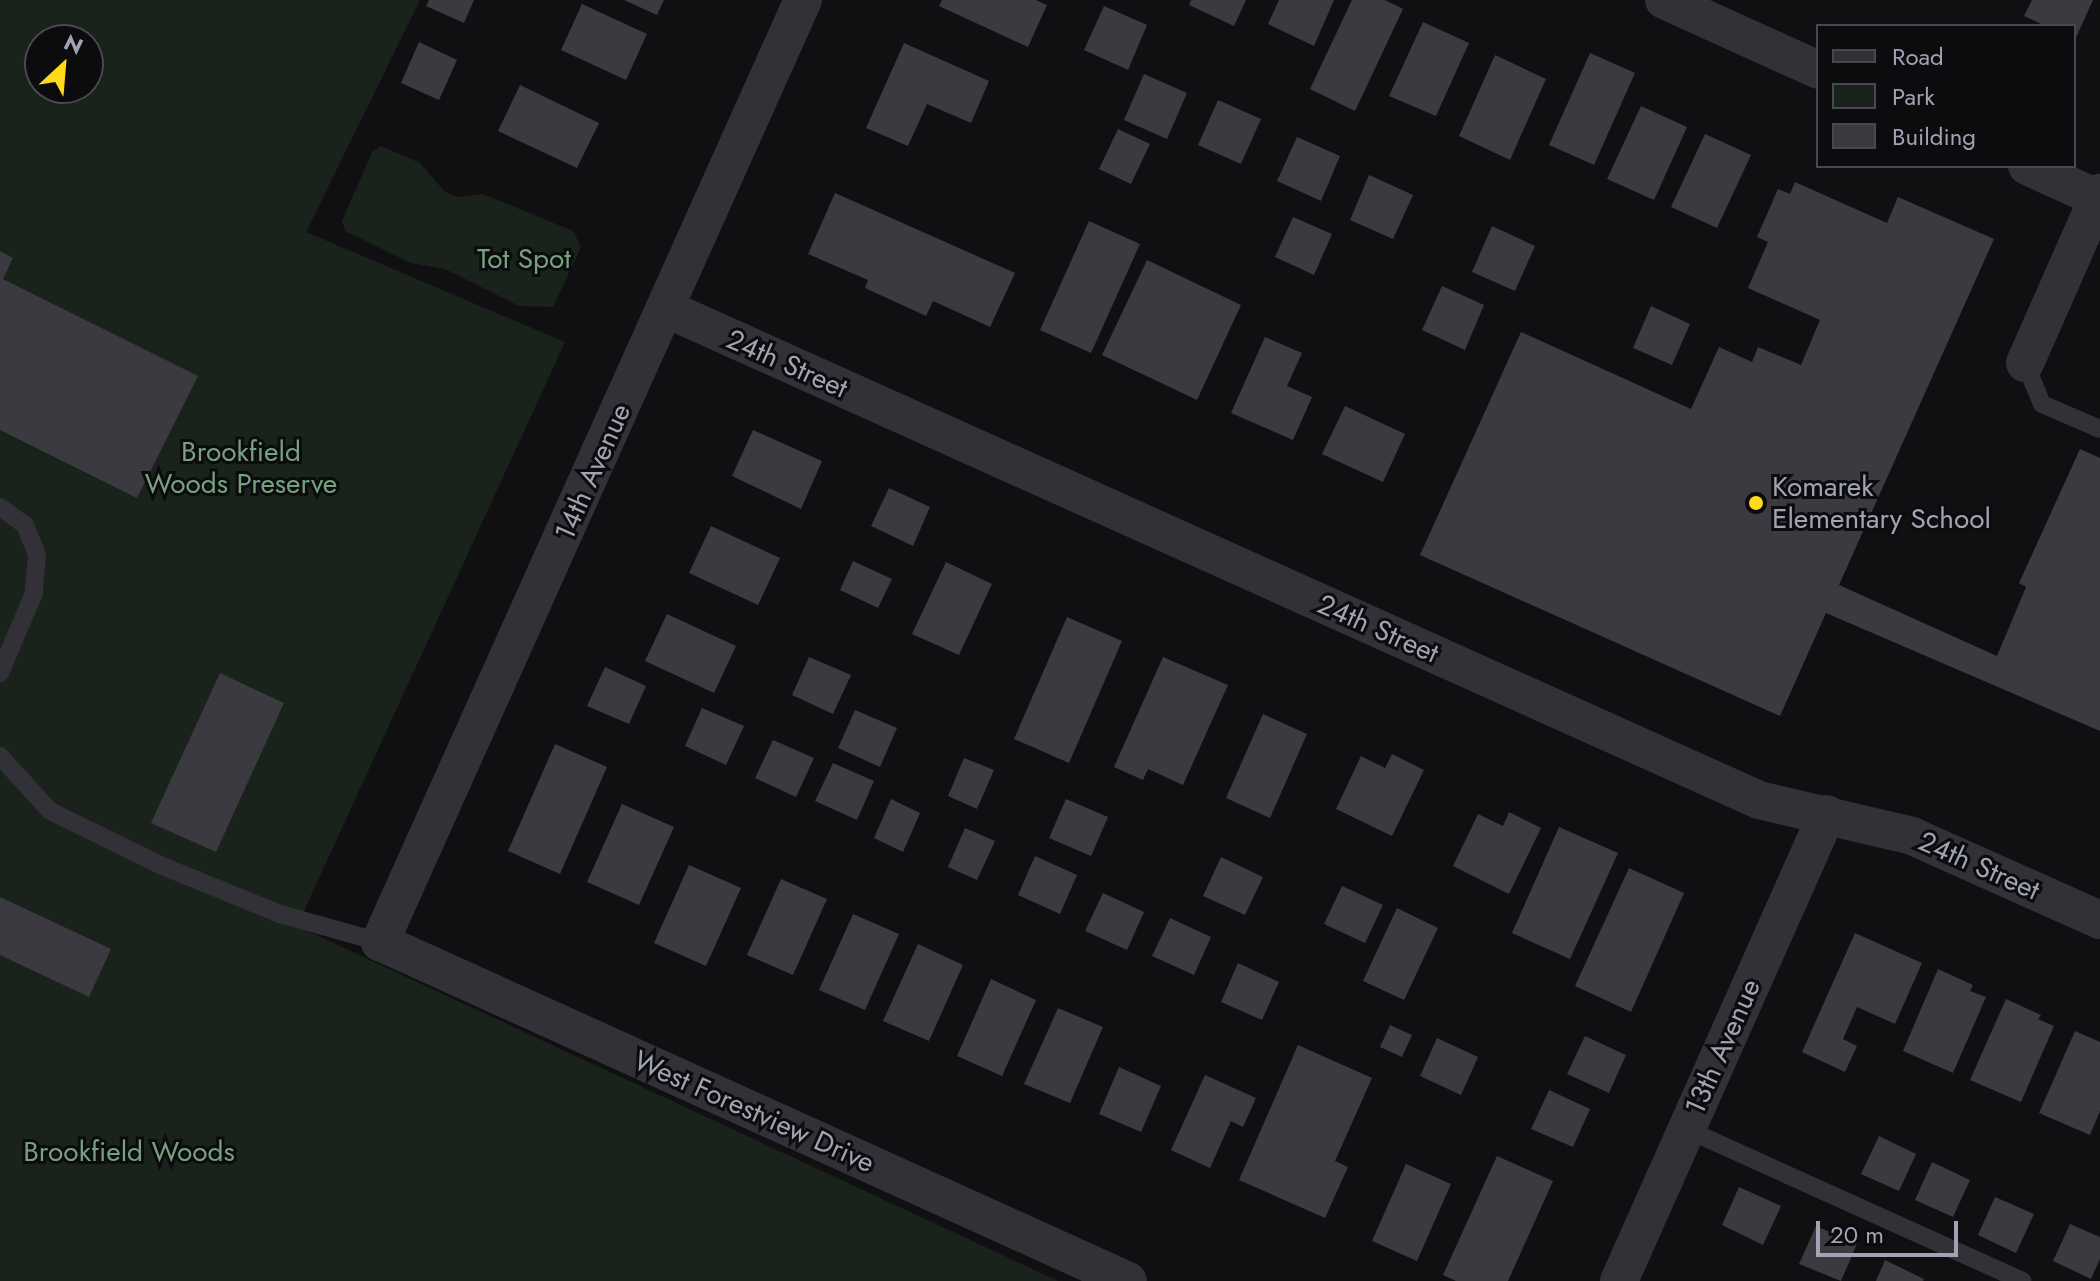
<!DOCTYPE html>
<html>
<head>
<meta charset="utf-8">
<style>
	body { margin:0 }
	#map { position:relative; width:2100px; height:1281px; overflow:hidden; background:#101012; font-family:Jost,sans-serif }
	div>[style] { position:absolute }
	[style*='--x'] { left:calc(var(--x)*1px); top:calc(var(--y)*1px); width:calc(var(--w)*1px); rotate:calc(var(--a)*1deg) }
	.green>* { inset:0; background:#1a221c }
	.building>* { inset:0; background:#3a3a40 }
	.lane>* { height:18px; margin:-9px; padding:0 9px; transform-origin:9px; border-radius:9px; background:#313137 }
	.street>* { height:38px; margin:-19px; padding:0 19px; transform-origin:19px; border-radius:19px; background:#313137 }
	.dots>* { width:22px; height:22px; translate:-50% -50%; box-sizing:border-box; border:4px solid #0c0b0d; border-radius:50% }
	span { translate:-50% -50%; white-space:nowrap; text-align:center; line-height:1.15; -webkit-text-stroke:6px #0c0b0d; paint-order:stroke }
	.park-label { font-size:28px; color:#75a17f }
	.street-label { font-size:28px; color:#a0a3b4 }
	.poi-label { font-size:28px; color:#a0a3b4 }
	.left { translate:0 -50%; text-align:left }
	.legend { position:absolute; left:1816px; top:24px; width:260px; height:144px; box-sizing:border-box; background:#0c0b0d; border:2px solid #474850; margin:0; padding:10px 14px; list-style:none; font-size:24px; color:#a0a3b4 }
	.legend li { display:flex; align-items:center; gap:16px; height:40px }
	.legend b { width:40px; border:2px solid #474850 }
	.north { position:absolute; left:24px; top:24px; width:80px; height:80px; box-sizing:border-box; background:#0c0b0d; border:2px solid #474850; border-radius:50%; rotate:26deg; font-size:22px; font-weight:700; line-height:32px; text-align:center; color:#a0a3b4 }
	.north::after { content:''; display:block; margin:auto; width:28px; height:36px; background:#ffda1b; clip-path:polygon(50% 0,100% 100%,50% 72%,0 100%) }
	.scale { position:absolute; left:1816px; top:1221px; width:142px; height:36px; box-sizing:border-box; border:4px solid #a0a3b4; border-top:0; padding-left:10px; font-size:24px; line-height:28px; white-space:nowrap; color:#a0a3b4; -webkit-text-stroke:6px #0c0b0d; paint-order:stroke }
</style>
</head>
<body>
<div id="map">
	<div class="green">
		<i style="clip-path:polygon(evenodd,0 0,420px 0,306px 232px,565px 342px,297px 926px,1058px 1281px,0 1281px,0 0,40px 40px,88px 40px,88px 88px,40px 88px,40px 40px)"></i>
		<i style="clip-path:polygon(381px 146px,420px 163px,445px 192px,458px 197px,483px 194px,573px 231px,581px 247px,553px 307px,519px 306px,445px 269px,411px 263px,345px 231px,342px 221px,372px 152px)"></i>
	</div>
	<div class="building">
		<i style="clip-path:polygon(429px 0,474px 0,464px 23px,426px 6px)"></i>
		<i style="clip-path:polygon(624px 0,664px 0,657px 15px)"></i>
		<i style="clip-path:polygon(942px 0,1036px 0,1047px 5px,1028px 47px,939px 6px)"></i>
		<i style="clip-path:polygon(1191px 0,1246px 0,1234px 26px,1189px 5px)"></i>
		<i style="clip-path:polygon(1279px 0,1334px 0,1314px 46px,1268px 24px)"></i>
		<i style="clip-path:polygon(1352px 0,1385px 0,1403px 9px,1355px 111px,1310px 89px)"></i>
		<i style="clip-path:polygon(2032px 0,2093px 0,2074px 42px,2074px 26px,2046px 26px,2024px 16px)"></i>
		<i style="clip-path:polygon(582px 4px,647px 34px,626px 80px,561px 50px)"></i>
		<i style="clip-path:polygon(1104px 6px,1147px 25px,1128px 70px,1084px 50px)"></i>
		<i style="clip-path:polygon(1423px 22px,1469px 43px,1436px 116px,1389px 96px)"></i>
		<i style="clip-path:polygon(419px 42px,457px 60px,439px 100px,401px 83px)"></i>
		<i style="clip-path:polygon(904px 43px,989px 81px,971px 123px,927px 104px,908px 146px,866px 128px)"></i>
		<i style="clip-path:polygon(1590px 53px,1635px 73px,1594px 165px,1549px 145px)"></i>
		<i style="clip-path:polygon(1495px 55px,1546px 79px,1510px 160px,1459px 136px)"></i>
		<i style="clip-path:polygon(1144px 74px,1187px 93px,1167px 139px,1124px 120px)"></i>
		<i style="clip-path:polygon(520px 85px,599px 123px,577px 168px,498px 131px)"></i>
		<i style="clip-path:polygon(1218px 100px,1261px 119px,1241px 164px,1198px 145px)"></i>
		<i style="clip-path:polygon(1641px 106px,1687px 127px,1654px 200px,1607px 179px)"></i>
		<i style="clip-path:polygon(1118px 129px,1150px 144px,1131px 184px,1099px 169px)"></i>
		<i style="clip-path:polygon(1705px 134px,1751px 155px,1717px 228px,1671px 207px)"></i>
		<i style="clip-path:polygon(1297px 137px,1340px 156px,1321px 201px,1277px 181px)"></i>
		<i style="clip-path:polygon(1369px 175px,1413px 195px,1393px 239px,1350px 220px)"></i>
		<i style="clip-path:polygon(1795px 182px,1887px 223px,1898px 197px,1994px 239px,1839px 585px,1997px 656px,2026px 587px,2019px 583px,2080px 449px,2100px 458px,2100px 731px,1826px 613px,1780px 716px,1420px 555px,1521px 332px,1691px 409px,1719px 347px,1752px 362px,1758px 347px,1801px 365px,1820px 320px,1748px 288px,1768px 242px,1757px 237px,1778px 189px,1790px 194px)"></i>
		<i style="clip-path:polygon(835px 193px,1015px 273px,990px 327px,933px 301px,926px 316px,865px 288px,868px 280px,808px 254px)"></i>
		<i style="clip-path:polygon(1293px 217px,1332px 234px,1314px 275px,1275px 257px)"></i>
		<i style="clip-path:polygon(1089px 221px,1140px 244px,1091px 353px,1040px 330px)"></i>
		<i style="clip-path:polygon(1492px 226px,1535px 246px,1515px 291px,1472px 272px)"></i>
		<i style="clip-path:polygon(0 251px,13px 258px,3px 279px,198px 376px,137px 498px,0 430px)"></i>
		<i style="clip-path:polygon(1147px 260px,1241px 305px,1197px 400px,1102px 355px)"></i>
		<i style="clip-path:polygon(1442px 286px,1484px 305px,1465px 350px,1422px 330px)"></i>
		<i style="clip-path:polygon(1651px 306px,1690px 324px,1672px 365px,1633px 348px)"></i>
		<i style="clip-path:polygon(1265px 337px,1302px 353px,1287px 386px,1312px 397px,1293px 440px,1231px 413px)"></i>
		<i style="clip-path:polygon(1345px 406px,1405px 434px,1383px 482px,1322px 454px)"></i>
		<i style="clip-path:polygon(753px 430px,822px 461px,801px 509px,732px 476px)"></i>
		<i style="clip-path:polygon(889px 488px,930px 507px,913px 546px,871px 526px)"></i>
		<i style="clip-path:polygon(711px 526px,780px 558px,758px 605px,689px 573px)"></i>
		<i style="clip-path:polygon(853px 561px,892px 579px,878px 608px,840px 590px)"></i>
		<i style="clip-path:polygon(946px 562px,992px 584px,959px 655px,912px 634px)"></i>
		<i style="clip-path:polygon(667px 614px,736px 646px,714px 693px,645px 661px)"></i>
		<i style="clip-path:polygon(1067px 617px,1122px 641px,1069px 763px,1014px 739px)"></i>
		<i style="clip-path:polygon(809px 657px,851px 675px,833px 714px,792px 695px)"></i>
		<i style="clip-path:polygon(1163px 657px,1228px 685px,1183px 785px,1148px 769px,1143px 780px,1114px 767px)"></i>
		<i style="clip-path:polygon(605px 667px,646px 686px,629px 724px,587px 706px)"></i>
		<i style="clip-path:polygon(220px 673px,284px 703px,216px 852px,151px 823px)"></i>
		<i style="clip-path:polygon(702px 708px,744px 726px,726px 765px,685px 746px)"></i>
		<i style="clip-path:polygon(855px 710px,897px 728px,880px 767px,838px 748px)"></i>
		<i style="clip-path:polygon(1263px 714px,1307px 734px,1270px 818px,1226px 798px)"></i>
		<i style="clip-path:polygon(773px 740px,814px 758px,796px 797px,755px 778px)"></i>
		<i style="clip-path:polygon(555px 744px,607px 767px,560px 874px,508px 851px)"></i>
		<i style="clip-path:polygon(1392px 754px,1424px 770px,1392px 836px,1336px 809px,1361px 756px,1385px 768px)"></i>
		<i style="clip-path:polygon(964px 758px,994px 770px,977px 809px,948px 796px)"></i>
		<i style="clip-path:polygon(833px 763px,874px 781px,857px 820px,815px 801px)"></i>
		<i style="clip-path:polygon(891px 799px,920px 813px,903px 852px,874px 838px)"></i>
		<i style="clip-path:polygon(1066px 799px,1108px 817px,1091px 856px,1049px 838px)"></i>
		<i style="clip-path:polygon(622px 804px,674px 827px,639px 905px,587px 882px)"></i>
		<i style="clip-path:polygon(1509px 812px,1541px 828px,1509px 894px,1453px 866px,1478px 814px,1503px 826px)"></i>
		<i style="clip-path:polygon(1559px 827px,1618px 853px,1570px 959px,1512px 933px)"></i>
		<i style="clip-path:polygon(965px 828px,995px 841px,977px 880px,948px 867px)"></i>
		<i style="clip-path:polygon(1035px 856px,1077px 875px,1060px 914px,1018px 895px)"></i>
		<i style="clip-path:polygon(1221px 857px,1263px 877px,1245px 915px,1203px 896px)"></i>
		<i style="clip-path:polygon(689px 865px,741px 888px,706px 966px,654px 943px)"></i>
		<i style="clip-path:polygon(1629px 868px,1684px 893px,1631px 1012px,1575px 986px)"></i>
		<i style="clip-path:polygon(781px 879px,827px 899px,793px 975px,747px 955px)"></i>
		<i style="clip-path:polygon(1342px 886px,1383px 905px,1365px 943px,1324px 924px)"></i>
		<i style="clip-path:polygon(1103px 893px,1144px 912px,1127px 950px,1085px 931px)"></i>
		<i style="clip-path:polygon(0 897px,111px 949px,89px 997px,0 955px)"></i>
		<i style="clip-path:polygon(1397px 908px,1438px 928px,1404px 1000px,1363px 981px)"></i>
		<i style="clip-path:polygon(853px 914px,899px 934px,865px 1010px,819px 990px)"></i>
		<i style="clip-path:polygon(1170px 918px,1211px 937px,1194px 975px,1152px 956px)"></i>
		<i style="clip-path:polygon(1855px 933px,1922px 963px,1895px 1024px,1857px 1007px,1843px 1039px,1857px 1046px,1845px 1072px,1802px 1052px)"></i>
		<i style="clip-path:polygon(918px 944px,963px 965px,929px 1041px,883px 1021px)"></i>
		<i style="clip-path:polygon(1238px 963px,1279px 982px,1262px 1020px,1221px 1002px)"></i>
		<i style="clip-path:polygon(1938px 969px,1973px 985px,1970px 991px,1986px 997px,1953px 1073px,1903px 1051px)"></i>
		<i style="clip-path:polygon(991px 979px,1036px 1000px,1002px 1076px,957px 1056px)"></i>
		<i style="clip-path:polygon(2006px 999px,2041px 1015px,2038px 1019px,2054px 1026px,2021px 1102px,1970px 1080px)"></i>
		<i style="clip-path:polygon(1058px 1008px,1103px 1027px,1070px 1103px,1024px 1084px)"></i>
		<i style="clip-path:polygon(1390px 1025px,1412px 1035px,1402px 1057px,1380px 1047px)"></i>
		<i style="clip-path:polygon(2075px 1031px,2100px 1042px,2100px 1111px,2090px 1135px,2039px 1113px)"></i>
		<i style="clip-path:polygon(1585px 1036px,1626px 1055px,1609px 1093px,1567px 1074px)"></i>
		<i style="clip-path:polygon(1437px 1038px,1478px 1057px,1461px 1095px,1420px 1076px)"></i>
		<i style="clip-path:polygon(1298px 1045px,1372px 1078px,1335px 1161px,1348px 1167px,1325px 1218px,1239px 1180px)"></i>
		<i style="clip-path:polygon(1119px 1067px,1161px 1086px,1141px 1132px,1099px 1114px)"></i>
		<i style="clip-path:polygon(1205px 1075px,1256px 1098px,1243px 1127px,1231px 1121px,1210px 1168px,1171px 1150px)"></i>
		<i style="clip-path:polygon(1549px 1090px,1590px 1109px,1573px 1147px,1531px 1129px)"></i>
		<i style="clip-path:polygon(1879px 1136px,1916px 1154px,1899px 1191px,1861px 1174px)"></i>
		<i style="clip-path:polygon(1497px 1156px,1553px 1181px,1508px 1281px,1456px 1281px,1443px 1275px)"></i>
		<i style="clip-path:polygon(1932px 1162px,1970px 1180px,1953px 1217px,1915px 1200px)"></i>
		<i style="clip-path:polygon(1406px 1164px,1451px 1184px,1417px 1261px,1372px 1241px)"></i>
		<i style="clip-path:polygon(1739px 1187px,1781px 1206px,1763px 1245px,1722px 1225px)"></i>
		<i style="clip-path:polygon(1995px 1197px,2034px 1214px,2016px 1253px,1978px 1235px)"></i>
		<i style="clip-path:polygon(2070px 1224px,2100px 1237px,2100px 1259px,2091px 1279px,2053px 1261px)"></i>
		<i style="clip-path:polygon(1816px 1226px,1857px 1244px,1841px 1281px,1799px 1264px)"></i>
		<i style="clip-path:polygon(1885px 1260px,1924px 1279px,1923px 1281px,1876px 1281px)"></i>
	</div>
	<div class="lane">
		<i style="--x:2025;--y:363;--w:44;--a:67.5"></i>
		<i style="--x:2042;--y:404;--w:63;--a:23.3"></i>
		<i style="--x:0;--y:507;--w:31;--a:36"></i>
		<i style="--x:25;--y:525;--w:32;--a:68"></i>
		<i style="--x:37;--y:555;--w:38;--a:95"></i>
		<i style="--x:34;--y:593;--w:87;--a:113"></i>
		<i style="--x:0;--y:756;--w:74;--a:47.7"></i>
		<i style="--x:50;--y:811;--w:123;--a:26.1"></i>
		<i style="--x:160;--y:865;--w:130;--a:22.2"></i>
		<i style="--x:280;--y:914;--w:104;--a:15.6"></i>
		<i style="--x:1686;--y:1129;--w:369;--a:24.3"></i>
	</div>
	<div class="street">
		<i style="--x:803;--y:0;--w:1033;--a:114.18"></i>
		<i style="--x:380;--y:942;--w:821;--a:24.38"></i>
		<i style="--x:1664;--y:0;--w:169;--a:24.4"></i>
		<i style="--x:2027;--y:166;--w:77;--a:24.6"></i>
		<i style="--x:667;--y:309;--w:1197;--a:24.21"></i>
		<i style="--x:1759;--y:800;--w:157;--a:13.2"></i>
		<i style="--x:1912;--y:836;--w:206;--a:24.1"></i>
		<i style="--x:2025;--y:363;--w:186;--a:-66.2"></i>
		<i style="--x:1619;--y:1281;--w:511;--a:-65.99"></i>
	</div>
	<div class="dots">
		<i style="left:1756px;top:503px;background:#ffda1b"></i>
	</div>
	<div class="park-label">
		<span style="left:524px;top:259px">Tot Spot</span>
		<span style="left:241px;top:468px">Brookfield<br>Woods Preserve</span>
		<span style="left:129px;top:1152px">Brookfield Woods</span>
	</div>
	<div class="street-label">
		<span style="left:787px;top:364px;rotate:24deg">24th Street</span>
		<span style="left:593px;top:472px;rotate:-66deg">14th Avenue</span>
		<span style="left:1378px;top:629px;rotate:24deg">24th Street</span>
		<span style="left:1979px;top:866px;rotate:24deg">24th Street</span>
		<span style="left:1723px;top:1047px;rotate:-66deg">13th Avenue</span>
		<span style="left:754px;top:1112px;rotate:24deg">West Forestview Drive</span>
	</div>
	<div class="poi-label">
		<span class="left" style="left:1772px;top:503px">Komarek<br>Elementary School</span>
	</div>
	<ul class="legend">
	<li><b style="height:10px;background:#313137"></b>Road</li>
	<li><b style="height:22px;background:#1a221c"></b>Park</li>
	<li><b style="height:22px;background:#3a3a40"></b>Building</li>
	</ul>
	<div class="north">N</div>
	<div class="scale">20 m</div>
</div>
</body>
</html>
